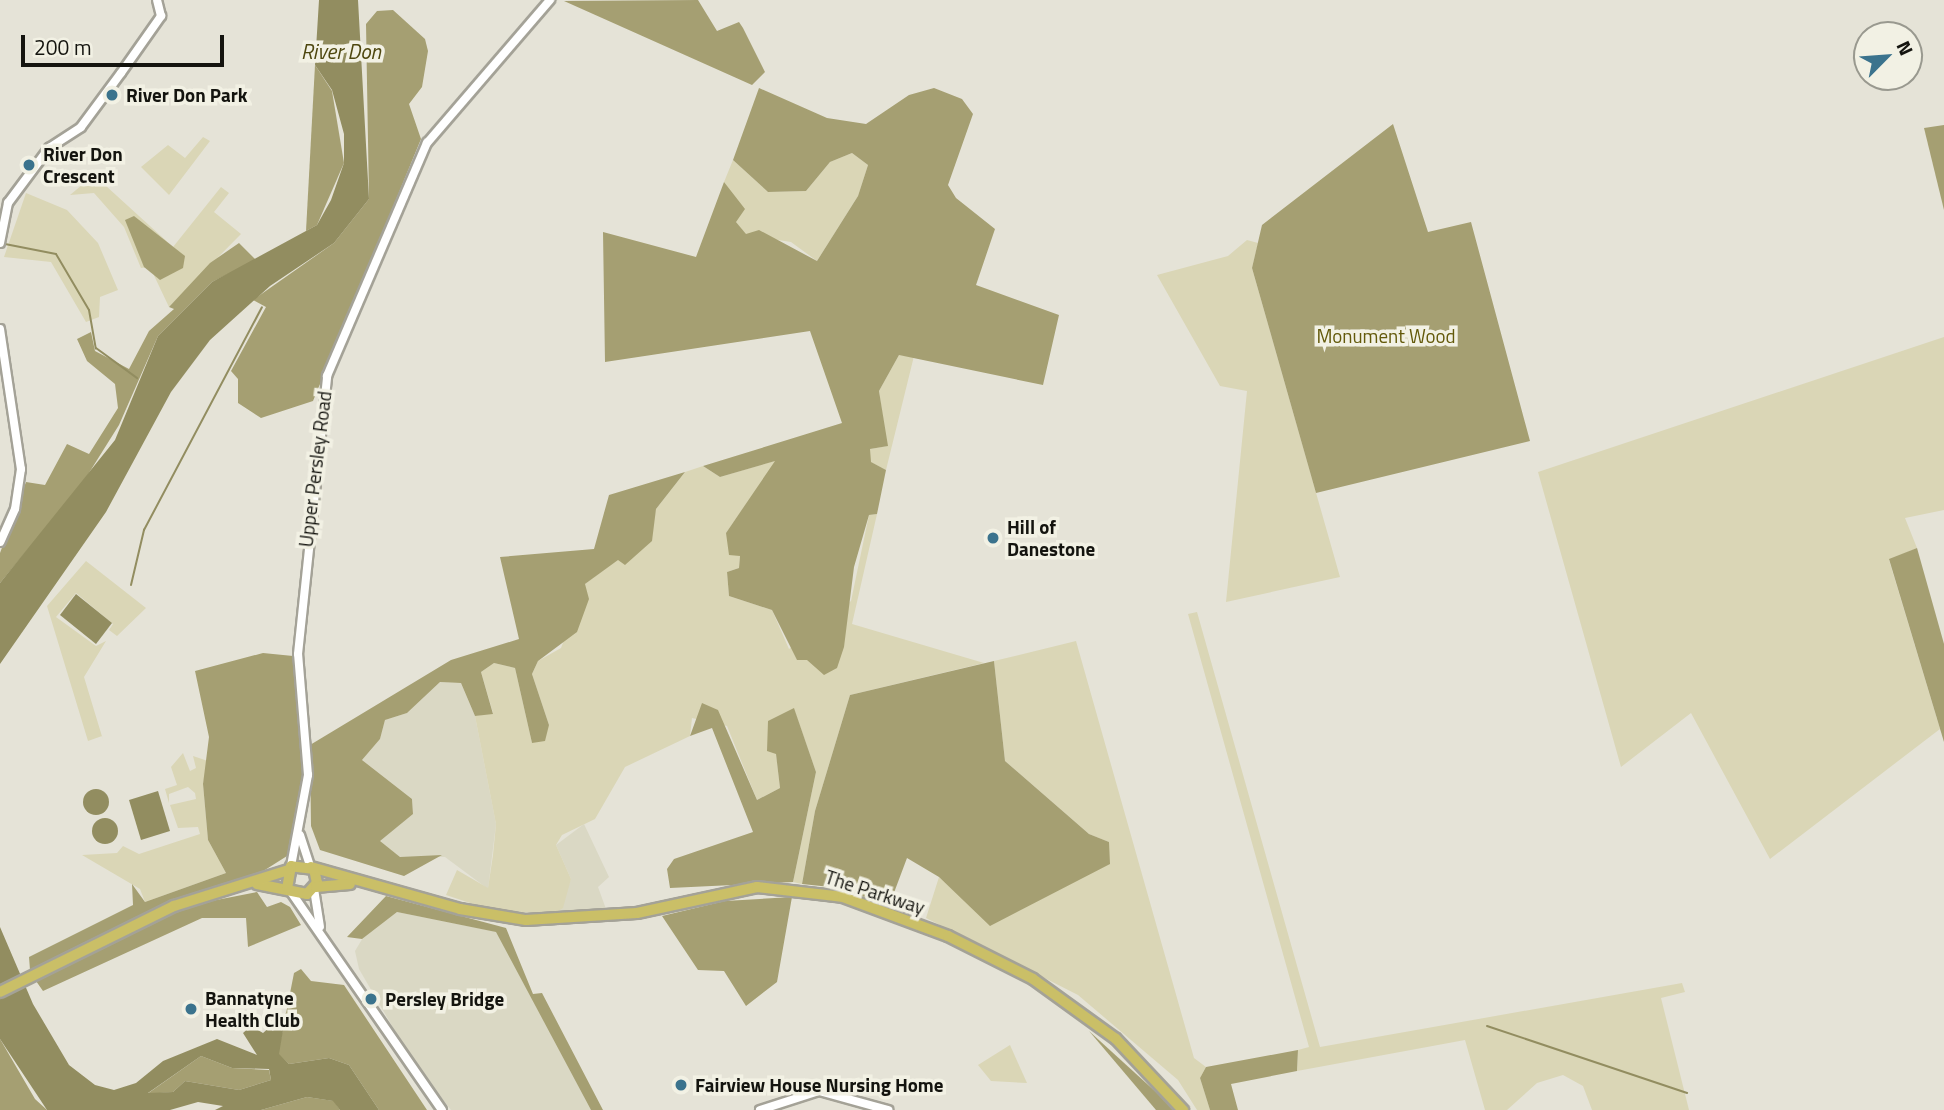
<!DOCTYPE html>
<html>
<head>
<meta charset="utf-8">
<style>
	body { margin:0 }
	#map { position:relative; width:1944px; height:1110px; overflow:hidden; background:#e5e3d7; font-family:"Titillium Web",sans-serif }
	div>[style] { position:absolute }
	[style*='--x'] { left:calc(var(--x)*1px); top:calc(var(--y)*1px); width:calc(var(--w)*1px); rotate:calc(var(--a)*1deg) }
	.built>* { inset:0; background:#dad8c4 }
	.green>* { inset:0; background:#dad6b6 }
	.forest>* { inset:0; background:#a59f72 }
	.water>* { inset:0; background:#928d60 }
	.round { border-radius:50% }
	.stream>* { height:2px; margin:-1px; padding:0 1px; transform-origin:1px; border-radius:1px; background:#928d60 }
	.roads { filter:drop-shadow(2px 0 #a4a297) drop-shadow(-2px 0 #a4a297) drop-shadow(0 2px #a4a297) drop-shadow(0 -2px #a4a297) }
	.tertiary>* { height:8px; margin:-4px; padding:0 4px; transform-origin:4px; border-radius:4px; background:#fff }
	.primary>* { height:10px; margin:-5px; padding:0 5px; transform-origin:5px; border-radius:5px; background:#cabf67 }
	.dots>* { width:19px; height:19px; translate:-50% -50%; box-sizing:border-box; border:4px solid #f2f1e4; border-radius:50% }
	span { translate:-50% -50%; white-space:nowrap; text-align:center; line-height:1.15; -webkit-text-stroke:7px #f2f1e4; paint-order:stroke }
	.poi-label { font-size:19px; color:#14140f; font-weight:700 }
	.left { translate:0 -50%; text-align:left }
	.park-label { font-size:19px; color:#63590a }
	.street-label { font-size:19px; color:#14140f }
	.water-label { font-size:21px; color:#4e470f; font-style:italic }
	.north { position:absolute; left:1853px; top:21px; width:70px; height:70px; box-sizing:border-box; background:#f2f1e4; border:2px solid #99998f; border-radius:50%; rotate:65deg; font-size:19px; font-weight:700; line-height:28px; text-align:center; color:#14140f }
	.north::after { content:''; display:block; margin:auto; width:24px; height:32px; background:#3b738d; clip-path:polygon(50% 0,100% 100%,50% 72%,0 100%) }
	.scale { position:absolute; left:21px; top:35px; width:203px; height:32px; box-sizing:border-box; border:4px solid #14140f; border-top:0; padding-left:9px; font-size:21px; line-height:24px; white-space:nowrap; color:#14140f; -webkit-text-stroke:5px #f2f1e4; paint-order:stroke }
</style>
</head>
<body>
<div id="map">
	<div class="built">
		<i style="clip-path:polygon(440px 682px,461px 683px,475px 716px,496px 824px,488px 889px,445px 857px,400px 857px,379px 841px,413px 814px,412px 799px,362px 760px,380px 739px,385px 720px,407px 713px)"></i>
		<i style="clip-path:polygon(584px 824px,609px 877px,598px 887px,606px 909px,558px 911px,571px 879px,556px 845px)"></i>
		<i style="clip-path:polygon(397px 912px,497px 932px,591px 1110px,451px 1110px,413px 1062px,359px 969px,355px 951px,364px 936px)"></i>
	</div>
	<div class="green">
		<i style="clip-path:polygon(203px 137px,210px 141px,169px 195px,141px 167px,168px 145px,185px 158px)"></i>
		<i style="clip-path:polygon(852px 153px,868px 165px,858px 196px,817px 261px,791px 242px,746px 235px,736px 222px,724px 182px,733px 160px,768px 192px,806px 191px,830px 162px)"></i>
		<i style="clip-path:polygon(94px 175px,173px 247px,221px 187px,229px 193px,214px 212px,241px 234px,169px 307px,150px 267px,141px 268px,124px 227px,94px 193px,70px 195px)"></i>
		<i style="clip-path:polygon(26px 193px,67px 210px,98px 243px,118px 290px,100px 297px,99px 317px,86px 322px,51px 262px,4px 257px)"></i>
		<i style="clip-path:polygon(1247px 240px,1258px 243px,1252px 268px,1340px 577px,1226px 602px,1247px 391px,1220px 386px,1157px 275px,1228px 256px)"></i>
		<i style="clip-path:polygon(1944px 337px,1944px 510px,1905px 518px,1917px 548px,1889px 560px,1940px 729px,1770px 859px,1691px 713px,1621px 767px,1538px 472px)"></i>
		<i style="clip-path:polygon(899px 355px,914px 356px,886px 470px,870px 462px,870px 449px,887px 446px,879px 391px)"></i>
		<i style="clip-path:polygon(777px 460px,726px 533px,740px 556px,739px 568px,727px 572px,729px 596px,772px 610px,789px 649px,851px 601px,869px 515px,877px 514px,852px 624px,984px 663px,850px 695px,815px 811px,802px 884px,793px 882px,816px 772px,794px 709px,776px 753px,780px 788px,757px 800px,727px 726px,692px 718px,690px 736px,625px 767px,595px 819px,562px 835px,556px 845px,571px 879px,563px 908px,551px 915px,485px 908px,446px 895px,457px 870px,488px 888px,493px 855px,496px 824px,475px 716px,493px 713px,481px 672px,494px 663px,515px 668px,532px 743px,549px 725px,532px 674px,538px 661px,561px 648px,585px 584px,649px 534px,656px 509px,685px 472px,703px 466px,720px 477px)"></i>
		<i style="clip-path:polygon(86px 561px,146px 608px,117px 636px,109px 630px,113px 624px,76px 593px,56px 617px,96px 646px,106px 641px,84px 677px,104px 743px,102px 736px,88px 741px,47px 606px)"></i>
		<i style="clip-path:polygon(1197px 612px,1320px 1047px,1682px 983px,1685px 992px,1661px 998px,1689px 1110px,1592px 1110px,1583px 1086px,1563px 1075px,1537px 1083px,1507px 1110px,1485px 1110px,1465px 1040px,1297px 1071px,1298px 1050px,1309px 1047px,1188px 614px)"></i>
		<i style="clip-path:polygon(1076px 641px,1194px 1058px,1206px 1067px,1200px 1078px,1210px 1110px,1197px 1110px,1178px 1080px,1078px 995px,926px 918px,939px 877px,991px 925px,1109px 842px,1089px 834px,1005px 761px,994px 661px)"></i>
		<i style="clip-path:polygon(183px 753px,190px 771px,196px 768px,193px 756px,208px 761px,203px 784px,208px 840px,226px 873px,145px 902px,140px 889px,82px 855px,117px 853px,123px 846px,139px 854px,200px 834px,198px 827px,178px 828px,170px 805px,196px 799px,195px 793px,188px 787px,169px 794px,169px 803px,165px 789px,177px 785px,171px 767px)"></i>
		<i style="clip-path:polygon(1010px 1045px,1027px 1083px,991px 1081px,978px 1065px)"></i>
	</div>
	<div class="forest">
		<i style="clip-path:polygon(698px 0,717px 31px,739px 22px,743px 28px,765px 72px,752px 85px,564px 1px)"></i>
		<i style="clip-path:polygon(393px 10px,425px 39px,428px 51px,422px 87px,409px 104px,421px 139px,313px 401px,261px 418px,238px 403px,238px 379px,231px 371px,266px 307px,253px 300px,334px 243px,369px 199px,366px 24px,377px 11px)"></i>
		<i style="clip-path:polygon(315px 65px,332px 91px,344px 163px,317px 225px,306px 231px)"></i>
		<i style="clip-path:polygon(759px 88px,827px 118px,866px 124px,909px 95px,934px 88px,962px 99px,973px 114px,948px 185px,956px 198px,995px 229px,976px 285px,1059px 315px,1043px 385px,899px 355px,879px 391px,888px 446px,870px 449px,871px 462px,886px 470px,877px 514px,869px 515px,854px 567px,844px 647px,837px 668px,824px 675px,807px 660px,797px 660px,772px 610px,729px 596px,727px 572px,739px 568px,740px 556px,729px 555px,726px 533px,775px 461px,720px 477px,703px 466px,842px 423px,810px 331px,605px 362px,603px 232px,696px 257px,724px 182px,745px 209px,736px 222px,746px 234px,759px 230px,817px 261px,858px 196px,868px 165px,852px 153px,830px 162px,806px 191px,768px 192px,733px 160px)"></i>
		<i style="clip-path:polygon(1393px 124px,1428px 232px,1471px 222px,1530px 441px,1316px 493px,1252px 268px,1262px 225px)"></i>
		<i style="clip-path:polygon(1944px 125px,1944px 210px,1924px 128px)"></i>
		<i style="clip-path:polygon(134px 216px,185px 256px,183px 268px,160px 280px,144px 267px,125px 220px)"></i>
		<i style="clip-path:polygon(239px 243px,256px 260px,212px 282px,158px 336px,119px 425px,82px 484px,0 583px,0 553px,26px 482px,45px 485px,67px 444px,89px 454px,118px 408px,115px 384px,87px 361px,77px 339px,91px 332px,95px 351px,129px 369px,149px 331px,174px 309px,169px 307px,210px 263px)"></i>
		<i style="clip-path:polygon(685px 472px,656px 509px,652px 541px,625px 565px,618px 560px,585px 584px,589px 599px,577px 632px,538px 661px,532px 674px,549px 725px,545px 741px,532px 743px,515px 668px,494px 663px,481px 672px,493px 714px,475px 716px,461px 683px,440px 682px,407px 713px,385px 720px,380px 739px,362px 760px,412px 799px,413px 814px,380px 841px,400px 857px,442px 855px,404px 876px,320px 850px,311px 826px,310px 745px,451px 660px,519px 639px,500px 557px,594px 549px,609px 495px)"></i>
		<i style="clip-path:polygon(1917px 548px,1944px 644px,1944px 742px,1889px 559px)"></i>
		<i style="clip-path:polygon(263px 653px,293px 656px,304px 774px,287px 856px,257px 875px,134px 918px,30px 970px,29px 957px,133px 905px,132px 884px,145px 902px,226px 873px,208px 840px,203px 784px,209px 737px,195px 671px)"></i>
		<i style="clip-path:polygon(994px 661px,1005px 761px,1089px 834px,1109px 842px,1110px 864px,990px 926px,939px 877px,907px 858px,889px 906px,840px 888px,802px 884px,815px 811px,850px 695px)"></i>
		<i style="clip-path:polygon(702px 703px,718px 710px,757px 800px,780px 788px,776px 754px,767px 751px,768px 721px,794px 708px,816px 772px,793px 882px,670px 888px,667px 869px,674px 859px,753px 832px,712px 728px,690px 736px)"></i>
		<i style="clip-path:polygon(257px 892px,267px 907px,281px 902px,290px 907px,301px 925px,248px 947px,246px 918px,202px 918px,43px 991px,36px 981px,191px 905px)"></i>
		<i style="clip-path:polygon(386px 896px,506px 928px,533px 994px,542px 993px,603px 1110px,591px 1110px,496px 932px,397px 912px,362px 939px,347px 937px)"></i>
		<i style="clip-path:polygon(792px 897px,777px 982px,746px 1006px,724px 971px,698px 970px,662px 916px,725px 901px)"></i>
		<i style="clip-path:polygon(301px 969px,311px 981px,344px 985px,427px 1110px,379px 1110px,349px 1065px,329px 1058px,289px 1064px,278px 1054px,294px 973px)"></i>
		<i style="clip-path:polygon(1089px 1031px,1168px 1103px,1173px 1110px,1156px 1110px)"></i>
		<i style="clip-path:polygon(0 1039px,35px 1099px,47px 1110px,0 1110px)"></i>
		<i style="clip-path:polygon(1298px 1050px,1297px 1071px,1231px 1084px,1238px 1110px,1210px 1110px,1200px 1078px,1206px 1067px)"></i>
		<i style="clip-path:polygon(201px 1056px,232px 1068px,269px 1070px,271px 1080px,239px 1090px,185px 1081px,173px 1092px,147px 1094px)"></i>
		<i style="clip-path:polygon(307px 1097px,334px 1101px,340px 1110px,261px 1110px)"></i>
	</div>
	<div class="water">
		<i style="clip-path:polygon(319px 0,358px 0,369px 199px,334px 243px,270px 286px,210px 340px,171px 392px,106px 512px,0 664px,0 583px,115px 440px,158px 336px,212px 282px,317px 225px,331px 200px,344px 163px,344px 134px,332px 90px,315px 65px)"></i>
		<i style="clip-path:polygon(76px 594px,112px 623px,96px 644px,60px 615px)"></i>
		<i class="round" style="left:83px;top:789px;width:26px;height:26px"></i>
		<i style="clip-path:polygon(158px 791px,170px 831px,141px 840px,129px 800px)"></i>
		<i class="round" style="left:92px;top:818px;width:26px;height:26px"></i>
		<i style="clip-path:polygon(evenodd,0 927px,33px 1004px,69px 1065px,95px 1085px,114px 1090px,136px 1083px,163px 1061px,217px 1039px,257px 1055px,243px 1033px,251px 1026px,263px 1033px,286px 1013px,279px 1054px,289px 1064px,329px 1058px,349px 1065px,379px 1110px,340px 1110px,333px 1101px,307px 1097px,261px 1110px,215px 1110px,223px 1106px,198px 1102px,170px 1110px,47px 1110px,0 1039px,0 927px,201px 1056px,232px 1068px,269px 1069px,271px 1080px,239px 1090px,185px 1081px,173px 1092px,148px 1093px,201px 1056px)"></i>
	</div>
	<div class="stream">
		<i style="--x:5;--y:244;--w:52;--a:11.1"></i>
		<i style="--x:56;--y:254;--w:65;--a:59.5"></i>
		<i style="--x:89;--y:310;--w:39;--a:80"></i>
		<i style="--x:96;--y:348;--w:51;--a:36.2"></i>
		<i style="--x:131;--y:585;--w:57;--a:-76.7"></i>
		<i style="--x:144;--y:530;--w:252;--a:-62.1"></i>
		<i style="--x:1487;--y:1026;--w:211;--a:18.5"></i>
	</div>
	<div class="roads">
		<div class="tertiary">
			<i style="--x:0;--y:243;--w:41;--a:-78.7"></i>
			<i style="--x:8;--y:203;--w:69;--a:-53.3"></i>
			<i style="--x:49;--y:148;--w:38;--a:-33"></i>
			<i style="--x:81;--y:127;--w:67;--a:-53.5"></i>
			<i style="--x:121;--y:73;--w:70;--a:-54.9"></i>
			<i style="--x:161;--y:16;--w:16;--a:-104"></i>
			<i style="--x:0;--y:329;--w:142;--a:81.5"></i>
			<i style="--x:21;--y:469;--w:40;--a:98.5"></i>
			<i style="--x:15;--y:509;--w:36;--a:114"></i>
			<i style="--x:300;--y:835;--w:33;--a:72"></i>
			<i style="--x:291;--y:866;--w:93;--a:-79.4"></i>
			<i style="--x:308;--y:775;--w:121;--a:-94.7"></i>
			<i style="--x:298;--y:654;--w:280;--a:-84"></i>
			<i style="--x:327;--y:376;--w:254;--a:-66.8"></i>
			<i style="--x:427;--y:143;--w:189;--a:-49.3"></i>
			<i style="--x:314;--y:889;--w:38;--a:81"></i>
			<i style="--x:291;--y:892;--w:265;--a:55.3"></i>
			<i style="--x:760;--y:1110;--w:62;--a:-17.9"></i>
			<i style="--x:819;--y:1091;--w:72;--a:15.4"></i>
		</div>
		<div class="primary">
			<i style="--x:311;--y:867;--w:155;--a:15.7"></i>
			<i style="--x:460;--y:909;--w:67;--a:9.5"></i>
			<i style="--x:526;--y:920;--w:111;--a:-3.6"></i>
			<i style="--x:637;--y:913;--w:123;--a:-12.2"></i>
			<i style="--x:757;--y:887;--w:87;--a:6.6"></i>
			<i style="--x:843;--y:897;--w:112;--a:20.4"></i>
			<i style="--x:948;--y:936;--w:95;--a:26.8"></i>
			<i style="--x:1033;--y:979;--w:102;--a:35.9"></i>
			<i style="--x:1116;--y:1039;--w:98;--a:46.7"></i>
			<i style="--x:257;--y:884;--w:51;--a:11.3"></i>
			<i style="--x:307;--y:894;--w:15;--a:-48"></i>
			<i style="--x:317;--y:883;--w:14;--a:-102"></i>
			<i style="--x:314;--y:869;--w:23;--a:-173"></i>
			<i style="--x:291;--y:866;--w:22;--a:100"></i>
			<i style="--x:316;--y:887;--w:34;--a:-5"></i>
			<i style="--x:0;--y:992;--w:194;--a:-26.3"></i>
			<i style="--x:174;--y:906;--w:120;--a:-17.5"></i>
		</div>
	</div>
	<div class="dots">
		<i style="left:112px;top:95px;background:#3b738d"></i>
		<i style="left:29px;top:165px;background:#3b738d"></i>
		<i style="left:993px;top:538px;background:#3b738d"></i>
		<i style="left:371px;top:999px;background:#3b738d"></i>
		<i style="left:191px;top:1009px;background:#3b738d"></i>
		<i style="left:681px;top:1085px;background:#3b738d"></i>
	</div>
	<div class="poi-label">
		<span class="left" style="left:126px;top:95px">River Don Park</span>
		<span class="left" style="left:43px;top:165px">River Don<br>Crescent</span>
		<span class="left" style="left:1007px;top:538px">Hill of<br>Danestone</span>
		<span class="left" style="left:205px;top:1009px">Bannatyne<br>Health Club</span>
		<span class="left" style="left:385px;top:999px">Persley Bridge</span>
		<span class="left" style="left:695px;top:1085px">Fairview House Nursing Home</span>
	</div>
	<div class="park-label">
		<span style="left:1386px;top:336px">Monument Wood</span>
	</div>
	<div class="street-label">
		<span style="left:315px;top:469px;rotate:-83deg">Upper Persley Road</span>
		<span style="left:875px;top:892px;rotate:18deg">The Parkway</span>
	</div>
	<div class="water-label">
		<span style="left:341px;top:51px">River Don</span>
	</div>
	<div class="north">N</div>
	<div class="scale">200 m</div>
</div>
</body>
</html>
